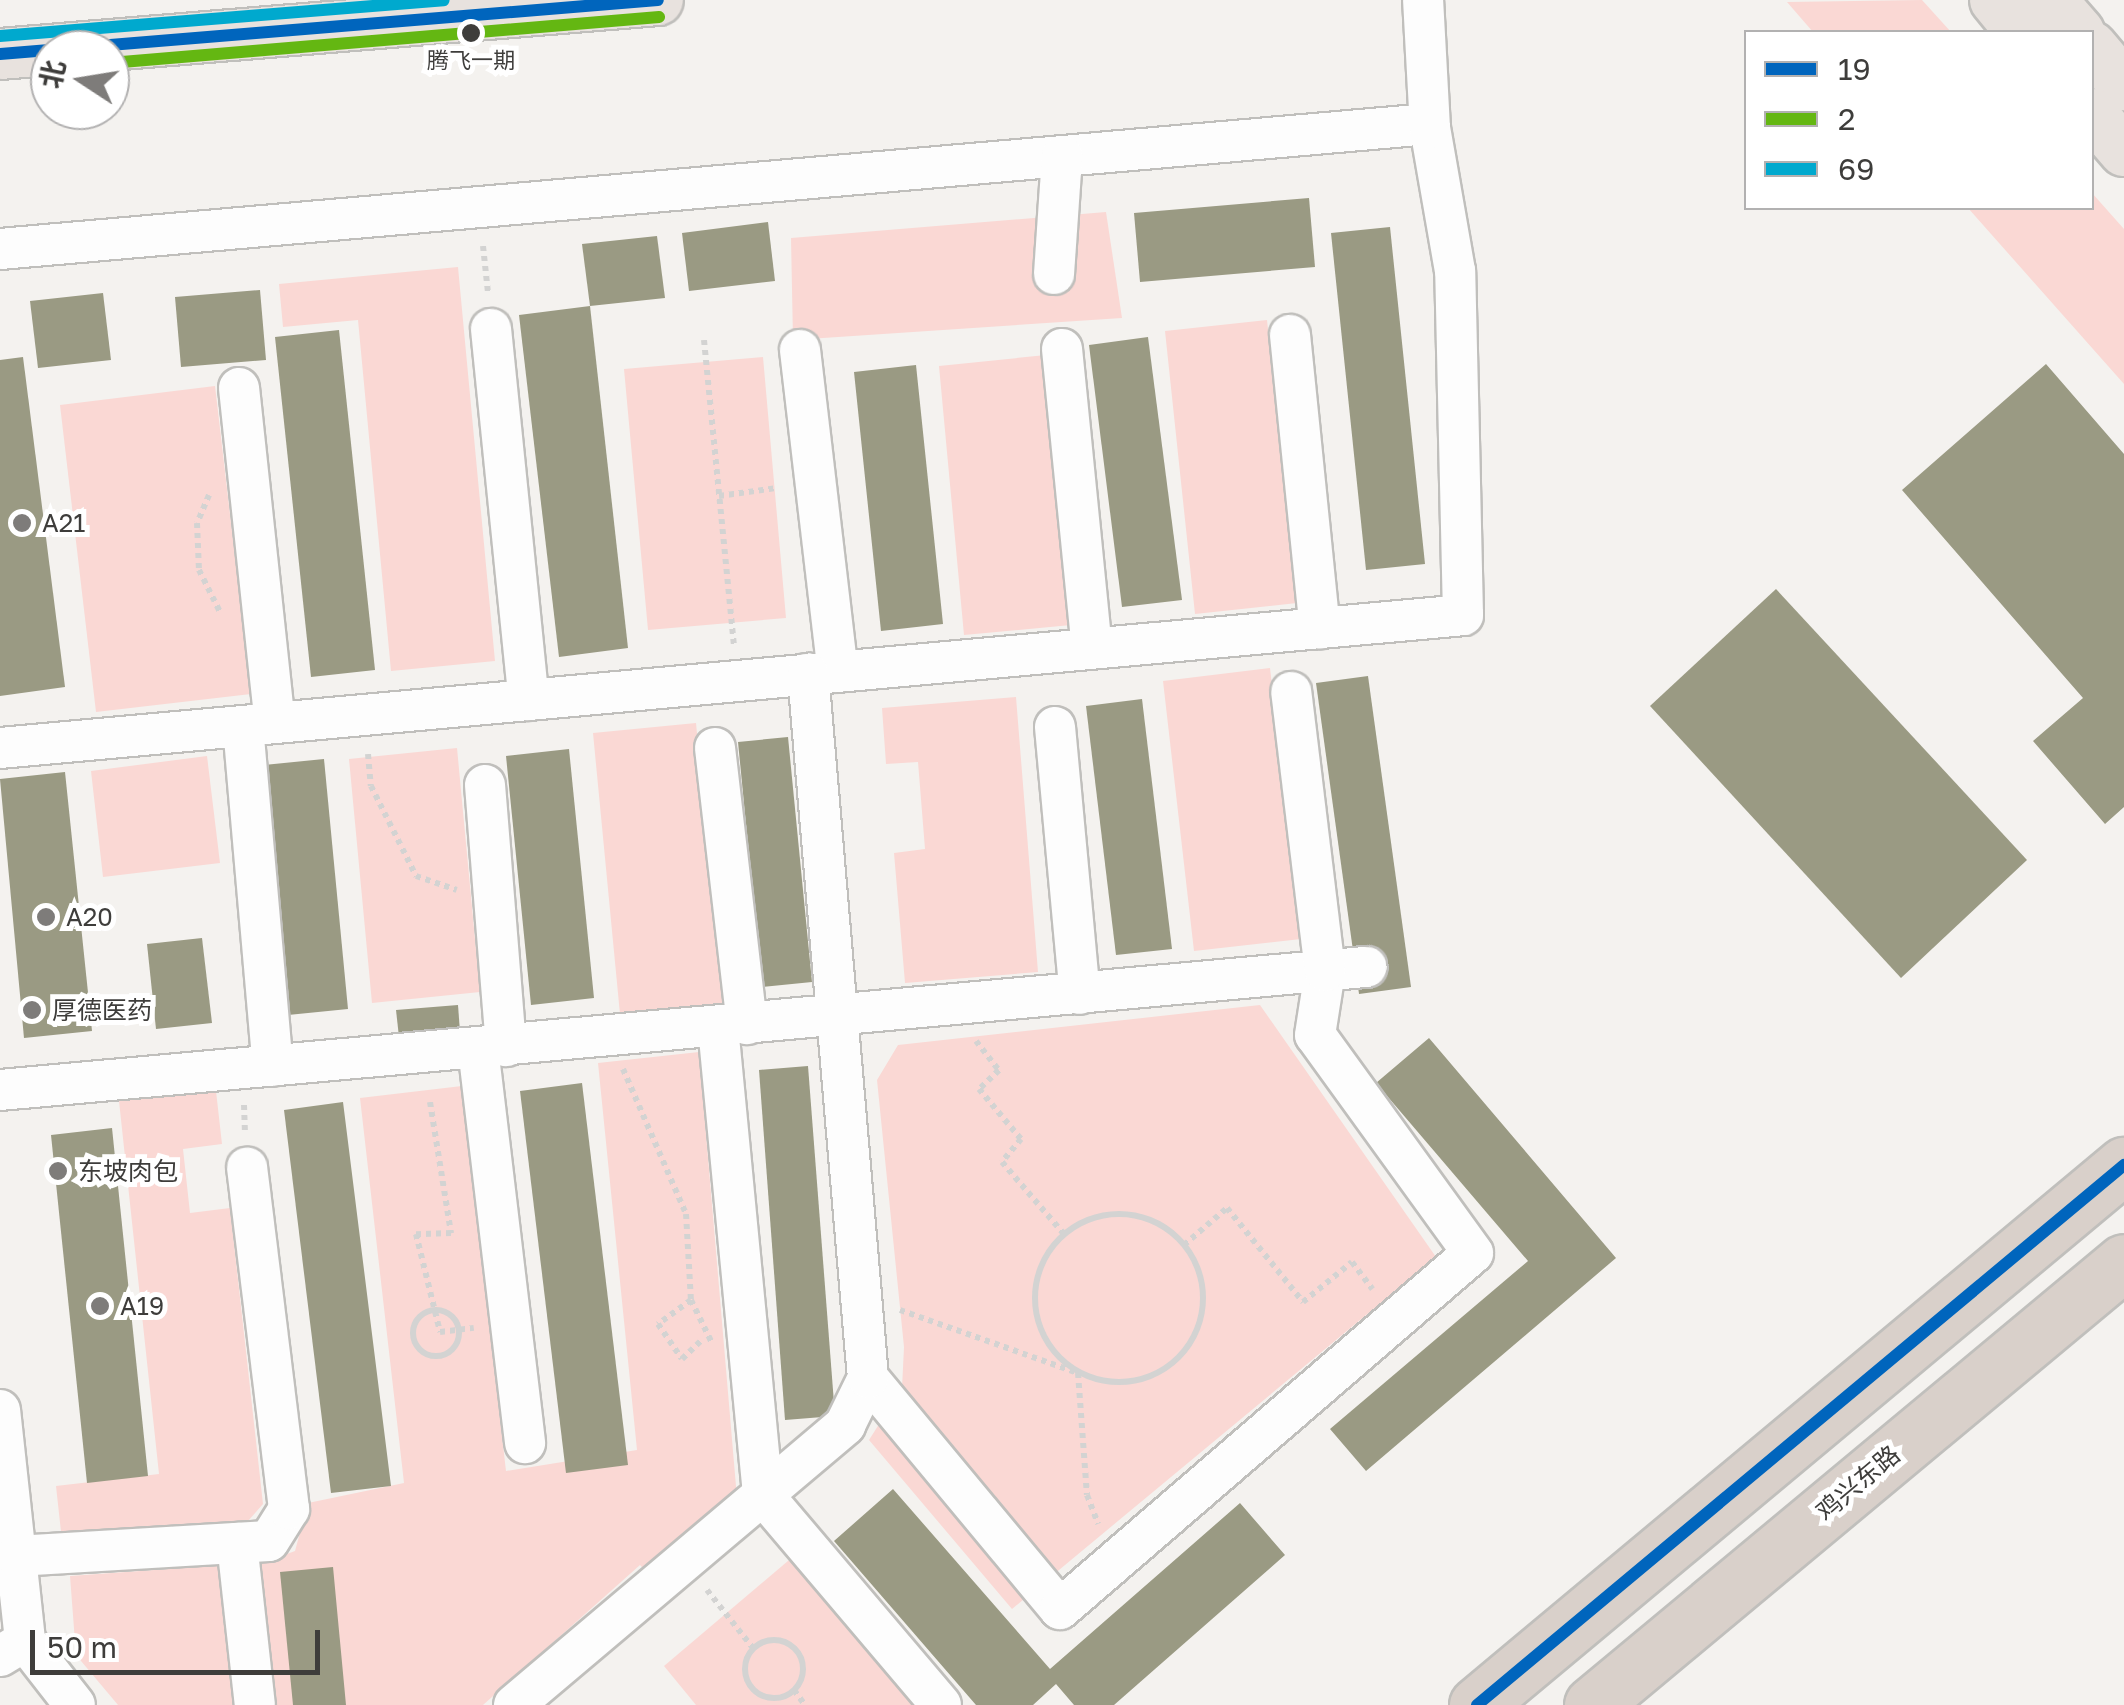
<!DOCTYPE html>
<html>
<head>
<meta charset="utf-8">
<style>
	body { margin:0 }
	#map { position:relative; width:2124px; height:1705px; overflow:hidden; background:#f4f2ef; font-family:"Golos Text","Noto Sans SC",sans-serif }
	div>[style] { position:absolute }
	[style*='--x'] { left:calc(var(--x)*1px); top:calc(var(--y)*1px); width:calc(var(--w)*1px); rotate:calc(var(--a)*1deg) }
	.green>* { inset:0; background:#fad8d4 }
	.building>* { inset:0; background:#9a9a83 }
	.path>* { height:6px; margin-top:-3px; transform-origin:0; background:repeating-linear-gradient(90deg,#d3d3d2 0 5px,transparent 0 10px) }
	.path>.ring { margin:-3px; padding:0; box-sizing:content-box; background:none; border:6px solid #d3d3d2; border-radius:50% }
	.roads { filter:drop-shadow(2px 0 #c0bfbc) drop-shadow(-2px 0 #c0bfbc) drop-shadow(0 2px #c0bfbc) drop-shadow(0 -2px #c0bfbc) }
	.minor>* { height:40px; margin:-20px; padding:0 20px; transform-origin:20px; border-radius:20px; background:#fdfdfd }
	.major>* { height:50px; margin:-25px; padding:0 25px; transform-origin:25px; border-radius:25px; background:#e8e2de }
	.highway>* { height:55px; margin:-27.5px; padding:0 27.5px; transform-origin:27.5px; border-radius:27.5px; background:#d9d0ca }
	.bus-1>* { height:12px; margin:-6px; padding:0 6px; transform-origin:6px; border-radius:6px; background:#0065bd }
	.bus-2>* { height:12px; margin:-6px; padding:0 6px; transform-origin:6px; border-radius:6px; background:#64b712 }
	.bus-3>* { height:12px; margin:-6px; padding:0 6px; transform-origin:6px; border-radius:6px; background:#00a9ce }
	.dots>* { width:28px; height:28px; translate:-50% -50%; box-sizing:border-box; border:5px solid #fff; border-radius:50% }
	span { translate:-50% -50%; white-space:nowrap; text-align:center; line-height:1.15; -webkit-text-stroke:10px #fff; paint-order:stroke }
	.bus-label { font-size:22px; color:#3e3d3b }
	.poi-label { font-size:25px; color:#3e3d3b }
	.left { translate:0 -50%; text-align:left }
	.street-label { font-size:25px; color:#3e3d3b }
	.legend { position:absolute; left:1744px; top:30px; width:350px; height:180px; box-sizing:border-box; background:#fff; border:2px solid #b2b1b1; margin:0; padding:12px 18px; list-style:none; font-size:30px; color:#3e3d3b }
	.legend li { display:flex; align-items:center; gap:20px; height:50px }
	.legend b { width:50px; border:2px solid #b2b1b1 }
	.north { position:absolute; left:30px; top:30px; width:100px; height:100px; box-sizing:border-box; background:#fff; border:2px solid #b2b1b1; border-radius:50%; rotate:282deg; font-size:28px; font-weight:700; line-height:40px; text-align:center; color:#3e3d3b }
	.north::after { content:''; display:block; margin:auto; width:35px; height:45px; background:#7e7c7a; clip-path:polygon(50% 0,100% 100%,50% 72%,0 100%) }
	.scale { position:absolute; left:30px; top:1630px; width:290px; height:45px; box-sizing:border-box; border:5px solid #3e3d3b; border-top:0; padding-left:12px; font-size:30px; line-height:35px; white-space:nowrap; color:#3e3d3b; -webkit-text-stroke:8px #fff; paint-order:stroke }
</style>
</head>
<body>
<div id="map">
	<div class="green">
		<i style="clip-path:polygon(1922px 0,1951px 32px,1813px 32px,1787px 2px)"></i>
		<i style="clip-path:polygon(2092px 193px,2124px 229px,2124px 384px,1968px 208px,2092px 208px)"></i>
		<i style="clip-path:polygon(1106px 212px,1122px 318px,793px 340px,791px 238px)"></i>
		<i style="clip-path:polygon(458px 267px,495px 661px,391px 671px,358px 320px,283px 327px,279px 284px)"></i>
		<i style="clip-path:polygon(1267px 320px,1297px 603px,1195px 614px,1165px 331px)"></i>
		<i style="clip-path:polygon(1046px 355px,1071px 625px,964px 635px,939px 366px)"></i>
		<i style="clip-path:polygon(763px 357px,786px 618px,648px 630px,624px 369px)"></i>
		<i style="clip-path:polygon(215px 386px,251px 694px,96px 712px,60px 405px)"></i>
		<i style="clip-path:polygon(1270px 668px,1301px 939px,1194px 951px,1163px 681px)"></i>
		<i style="clip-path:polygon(1016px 697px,1038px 972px,905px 983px,894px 853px,925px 849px,918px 762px,886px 764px,882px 708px)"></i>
		<i style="clip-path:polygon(696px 723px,723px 1004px,620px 1014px,593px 733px)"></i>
		<i style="clip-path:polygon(457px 748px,480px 992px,372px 1003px,349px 759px)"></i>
		<i style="clip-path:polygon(207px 756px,220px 863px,103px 877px,91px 771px)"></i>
		<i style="clip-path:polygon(1260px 1005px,1436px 1257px,1012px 1609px,869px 1440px,902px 1388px,904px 1347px,877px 1080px,898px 1045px)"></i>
		<i style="clip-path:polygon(699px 1052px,737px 1498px,649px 1575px,640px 1565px,483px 1705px,118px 1705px,76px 1655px,70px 1576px,265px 1562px,295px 1551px,308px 1503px,404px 1483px,360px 1098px,462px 1086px,506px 1471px,637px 1450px,598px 1063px)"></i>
		<i style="clip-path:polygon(216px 1091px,222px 1144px,183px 1149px,190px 1213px,230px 1208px,263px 1504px,240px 1530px,63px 1550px,56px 1486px,159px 1474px,119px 1101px)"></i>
		<i style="clip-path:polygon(795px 1555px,921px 1705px,696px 1705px,664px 1666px)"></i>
	</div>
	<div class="building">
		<i style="clip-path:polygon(1309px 198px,1315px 267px,1140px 282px,1134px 213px)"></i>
		<i style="clip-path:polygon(768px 222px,775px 281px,689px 291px,682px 233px)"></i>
		<i style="clip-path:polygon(1390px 227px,1425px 564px,1366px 570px,1331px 233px)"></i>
		<i style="clip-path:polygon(657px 236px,665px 298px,590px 306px,582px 244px)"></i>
		<i style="clip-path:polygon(260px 290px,266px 360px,181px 367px,175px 297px)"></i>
		<i style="clip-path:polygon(103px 293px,111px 360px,38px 368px,30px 301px)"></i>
		<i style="clip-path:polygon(590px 306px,628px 648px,559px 657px,519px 315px)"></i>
		<i style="clip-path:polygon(339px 330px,375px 670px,311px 677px,275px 337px)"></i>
		<i style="clip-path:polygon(1148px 337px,1182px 600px,1122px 607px,1089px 345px)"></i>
		<i style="clip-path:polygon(23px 357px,65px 687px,0 696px,0 360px)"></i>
		<i style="clip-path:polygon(2046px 364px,2124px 454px,2124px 807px,2105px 824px,2033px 741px,2083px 698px,1902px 490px)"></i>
		<i style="clip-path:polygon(916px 365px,943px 624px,881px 631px,854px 372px)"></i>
		<i style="clip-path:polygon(1776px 589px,2027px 860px,1901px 978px,1650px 706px)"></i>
		<i style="clip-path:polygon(1368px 676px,1411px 987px,1359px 994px,1316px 683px)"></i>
		<i style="clip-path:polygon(1142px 699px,1172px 949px,1116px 955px,1086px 706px)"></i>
		<i style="clip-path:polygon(788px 737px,812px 982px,762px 987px,738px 742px)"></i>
		<i style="clip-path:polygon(569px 749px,594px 998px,531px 1005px,506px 756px)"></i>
		<i style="clip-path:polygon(324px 759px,348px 1009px,288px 1015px,264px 765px)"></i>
		<i style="clip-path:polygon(65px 772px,92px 1031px,24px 1038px,0 779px)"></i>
		<i style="clip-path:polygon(202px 938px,212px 1023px,156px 1029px,147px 944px)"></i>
		<i style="clip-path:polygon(458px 1005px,460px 1032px,399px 1037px,396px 1010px)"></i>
		<i style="clip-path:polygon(1429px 1038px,1616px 1258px,1366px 1471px,1330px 1429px,1528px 1261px,1376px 1083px)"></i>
		<i style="clip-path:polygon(808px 1066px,835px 1416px,785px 1420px,759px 1070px)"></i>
		<i style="clip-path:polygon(582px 1083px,628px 1465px,566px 1473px,520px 1091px)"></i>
		<i style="clip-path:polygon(343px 1102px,391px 1486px,331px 1493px,284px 1110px)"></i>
		<i style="clip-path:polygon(112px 1128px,148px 1476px,87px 1483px,51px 1135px)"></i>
		<i style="clip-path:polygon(893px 1489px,1050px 1669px,1240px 1503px,1285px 1555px,1114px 1705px,1074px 1705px,1056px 1684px,1033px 1705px,976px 1705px,834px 1541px)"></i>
		<i style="clip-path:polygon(333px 1567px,346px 1705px,293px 1705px,280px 1572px)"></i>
	</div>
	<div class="path">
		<i style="--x:483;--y:246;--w:47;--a:83.9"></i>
		<i style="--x:704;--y:340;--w:306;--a:84.4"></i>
		<i style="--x:209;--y:495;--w:30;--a:113"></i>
		<i style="--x:197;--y:523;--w:47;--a:87.6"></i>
		<i style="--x:199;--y:570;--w:49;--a:63.4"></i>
		<i style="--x:719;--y:496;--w:59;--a:-7.9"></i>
		<i style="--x:368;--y:754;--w:32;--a:85"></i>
		<i style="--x:371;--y:786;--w:101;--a:63.4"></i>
		<i style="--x:416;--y:876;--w:43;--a:18.9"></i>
		<i style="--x:976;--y:1041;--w:37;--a:52"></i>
		<i style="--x:999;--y:1070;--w:28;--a:136"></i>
		<i style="--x:979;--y:1089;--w:65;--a:50"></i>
		<i style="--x:1021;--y:1139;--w:30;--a:130"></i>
		<i style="--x:1002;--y:1162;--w:95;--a:49.3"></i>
		<i style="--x:623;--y:1069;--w:158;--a:66.5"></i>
		<i style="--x:686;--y:1214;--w:86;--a:86.7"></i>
		<i style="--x:691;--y:1300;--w:48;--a:64"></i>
		<i style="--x:430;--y:1102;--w:133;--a:80.9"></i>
		<i style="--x:451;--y:1233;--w:35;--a:178"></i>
		<i style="--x:416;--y:1234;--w:101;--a:76.2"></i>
		<i style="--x:440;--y:1332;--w:34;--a:-7"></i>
		<i style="--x:244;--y:1105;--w:27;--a:88"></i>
		<i class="ring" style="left:1035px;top:1214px;width:162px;height:162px"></i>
		<i style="--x:1184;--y:1245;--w:57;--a:-40.7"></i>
		<i style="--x:1227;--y:1208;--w:121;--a:51"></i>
		<i style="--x:1303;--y:1302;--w:63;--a:-39.2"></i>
		<i style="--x:1352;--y:1262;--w:34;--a:53"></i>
		<i style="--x:691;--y:1300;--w:41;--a:144"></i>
		<i style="--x:658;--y:1324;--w:42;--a:55.6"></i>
		<i style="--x:682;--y:1359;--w:29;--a:-44"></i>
		<i style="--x:900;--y:1310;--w:189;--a:19.5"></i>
		<i style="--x:1078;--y:1373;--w:122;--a:85.8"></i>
		<i style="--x:1087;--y:1495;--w:31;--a:69"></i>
		<i class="ring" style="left:413px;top:1310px;width:40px;height:40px"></i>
		<i style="--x:707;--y:1590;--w:74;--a:51.6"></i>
		<i class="ring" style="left:745px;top:1640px;width:52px;height:52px"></i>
		<i style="--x:794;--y:1690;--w:19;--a:54"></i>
	</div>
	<div class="roads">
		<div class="minor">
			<i style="--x:0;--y:249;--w:1435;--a:-5"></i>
			<i style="--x:1054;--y:274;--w:118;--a:-86.1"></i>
			<i style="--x:491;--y:329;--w:373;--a:84.2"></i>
			<i style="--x:1290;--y:335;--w:295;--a:84.2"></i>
			<i style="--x:1062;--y:349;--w:301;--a:84.3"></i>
			<i style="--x:800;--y:350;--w:324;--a:83.3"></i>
			<i style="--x:239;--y:388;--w:337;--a:83.9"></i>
			<i style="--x:243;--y:726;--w:341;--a:85"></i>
			<i style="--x:1055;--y:727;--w:268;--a:84.7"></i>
			<i style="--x:0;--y:748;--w:1469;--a:-5.19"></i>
			<i style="--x:1463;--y:615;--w:344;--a:-91.3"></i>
			<i style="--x:1455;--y:271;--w:145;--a:-99.9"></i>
			<i style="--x:1430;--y:128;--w:128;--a:-93.1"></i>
			<i style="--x:715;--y:748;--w:278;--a:83.4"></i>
			<i style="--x:485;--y:785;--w:262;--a:85.4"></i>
			<i style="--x:718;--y:1027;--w:470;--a:84.5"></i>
			<i style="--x:763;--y:1495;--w:275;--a:49.7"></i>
			<i style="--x:478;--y:1048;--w:398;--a:83.2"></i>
			<i style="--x:0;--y:1090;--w:1372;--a:-5.15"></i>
			<i style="--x:868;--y:1378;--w:300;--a:50.3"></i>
			<i style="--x:1060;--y:1609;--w:545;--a:-40.76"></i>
			<i style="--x:1473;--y:1253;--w:269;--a:-125.9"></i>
			<i style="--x:1315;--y:1035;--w:65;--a:-81.1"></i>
			<i style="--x:1325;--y:971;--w:281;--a:-96.9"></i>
			<i style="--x:0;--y:1410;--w:232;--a:83.8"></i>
			<i style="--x:237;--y:1543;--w:163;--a:83.7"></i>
			<i style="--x:16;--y:1556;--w:253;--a:-3.4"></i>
			<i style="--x:269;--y:1541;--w:38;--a:-58"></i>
			<i style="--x:289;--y:1509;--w:344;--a:-97"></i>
			<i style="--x:0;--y:1656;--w:29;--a:-31"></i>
			<i style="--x:25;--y:1641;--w:81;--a:52"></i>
			<i style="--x:514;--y:1705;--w:434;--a:-40.2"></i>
			<i style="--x:845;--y:1425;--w:52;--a:-63.9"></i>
			<i style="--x:868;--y:1378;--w:707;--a:-94.87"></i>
		</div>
		<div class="major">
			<i style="--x:1995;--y:0;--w:41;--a:50.9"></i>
			<i style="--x:2051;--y:0;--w:43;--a:48.8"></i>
			<i style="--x:2092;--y:47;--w:50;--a:49.9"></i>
			<i style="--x:0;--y:54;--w:660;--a:-4.69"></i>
			<i style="--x:2092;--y:114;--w:49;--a:49.1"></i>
		</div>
		<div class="highway">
			<i style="--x:1477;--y:1705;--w:843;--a:-39.85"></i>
			<i style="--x:1592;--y:1705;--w:692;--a:-39.78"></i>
		</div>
	</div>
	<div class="bus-1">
		<i style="--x:0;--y:54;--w:660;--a:-4.69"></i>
		<i style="--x:1477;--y:1705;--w:843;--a:-39.85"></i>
	</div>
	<div class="bus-2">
		<i style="--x:110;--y:63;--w:551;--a:-4.79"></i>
	</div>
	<div class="bus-3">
		<i style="--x:0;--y:36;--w:445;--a:-4.6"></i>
	</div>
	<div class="dots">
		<i style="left:471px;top:33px;background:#3e3d3b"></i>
		<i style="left:22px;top:523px;background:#7e7c7a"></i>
		<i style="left:46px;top:917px;background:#7e7c7a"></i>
		<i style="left:32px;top:1010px;background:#7e7c7a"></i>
		<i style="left:58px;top:1171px;background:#7e7c7a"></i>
		<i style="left:100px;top:1306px;background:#7e7c7a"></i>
	</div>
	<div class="bus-label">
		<span style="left:471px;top:60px">腾飞一期</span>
	</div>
	<div class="poi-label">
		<span class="left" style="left:42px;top:523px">A21</span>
		<span class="left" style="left:66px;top:917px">A20</span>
		<span class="left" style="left:52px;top:1010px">厚德医药</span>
		<span class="left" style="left:78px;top:1171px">东坡肉包</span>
		<span class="left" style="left:120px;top:1306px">A19</span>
	</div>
	<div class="street-label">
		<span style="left:1858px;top:1483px;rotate:-40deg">鸡兴东路</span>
	</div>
	<ul class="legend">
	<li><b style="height:12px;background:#0065bd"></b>19</li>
	<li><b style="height:12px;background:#64b712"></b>2</li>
	<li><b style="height:12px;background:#00a9ce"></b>69</li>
	</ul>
	<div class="north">北</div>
	<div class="scale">50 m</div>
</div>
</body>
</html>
